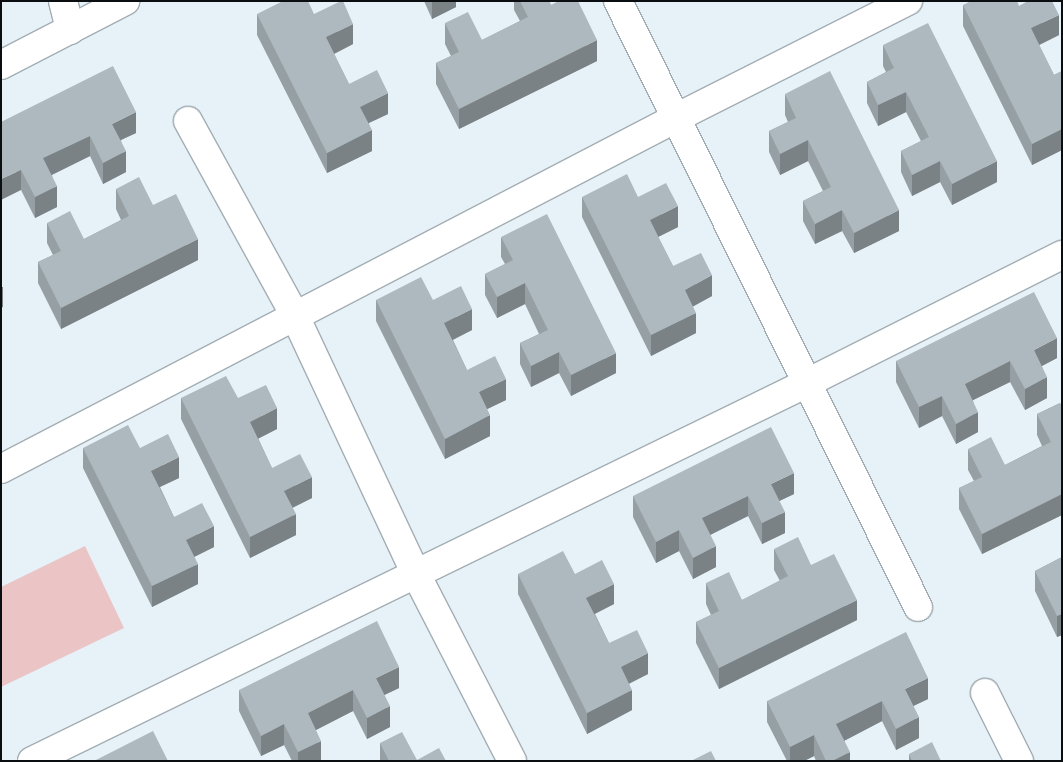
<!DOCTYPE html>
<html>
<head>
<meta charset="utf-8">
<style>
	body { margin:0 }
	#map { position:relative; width:1063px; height:762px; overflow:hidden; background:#e6f2f8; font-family:Georgia,serif }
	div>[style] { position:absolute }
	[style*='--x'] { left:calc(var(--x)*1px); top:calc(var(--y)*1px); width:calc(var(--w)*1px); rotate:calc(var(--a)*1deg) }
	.green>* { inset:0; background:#ebc4c6 }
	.roads { filter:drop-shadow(1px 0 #a3aeb4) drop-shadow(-1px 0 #a3aeb4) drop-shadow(0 1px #a3aeb4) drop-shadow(0 -1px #a3aeb4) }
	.street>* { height:28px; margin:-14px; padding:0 14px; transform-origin:14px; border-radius:14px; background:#fff }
	.wall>* { inset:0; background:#969fa4 }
	.shaded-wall>* { inset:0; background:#7a8286 }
	.building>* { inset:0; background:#aeb9bf }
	span { translate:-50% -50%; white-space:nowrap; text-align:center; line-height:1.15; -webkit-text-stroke:4px #e6f2f8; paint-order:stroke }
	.frame { position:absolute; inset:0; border:2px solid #0a0e10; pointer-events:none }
</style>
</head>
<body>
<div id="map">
	<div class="green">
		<i style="clip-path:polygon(85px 546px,124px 628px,1px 687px,1px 587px)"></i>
	</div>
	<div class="roads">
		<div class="street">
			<i style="--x:63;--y:1;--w:30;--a:76"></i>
			<i style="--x:618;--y:1;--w:676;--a:63.66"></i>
			<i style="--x:1;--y:65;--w:140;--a:-27.3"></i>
			<i style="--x:188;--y:121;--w:222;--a:61.2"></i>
			<i style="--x:295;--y:316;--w:285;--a:64.9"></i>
			<i style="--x:416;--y:574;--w:210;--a:62.8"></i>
			<i style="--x:1;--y:469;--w:761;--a:-27.47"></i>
			<i style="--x:676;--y:118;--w:260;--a:-26.8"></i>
			<i style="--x:985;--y:693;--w:76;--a:63.4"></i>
			<i style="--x:32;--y:761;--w:862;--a:-26"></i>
			<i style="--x:807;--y:383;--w:285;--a:-26.7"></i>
		</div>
	</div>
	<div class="wall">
		<i style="clip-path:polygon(424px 1px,456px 1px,456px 7px,432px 19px)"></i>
		<i style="clip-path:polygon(514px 1px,549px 1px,551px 5px,597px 61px,459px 129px,436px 84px,436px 63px,451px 56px,445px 44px,445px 23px,482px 40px,520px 21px,514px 10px)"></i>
		<i style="clip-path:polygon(963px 5px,1019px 6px,1059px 35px,1039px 45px,1054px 75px,1062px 71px,1062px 150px,1032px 165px,963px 26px)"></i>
		<i style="clip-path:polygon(257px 14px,314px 14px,353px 44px,334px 54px,349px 84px,388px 114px,369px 123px,372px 151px,327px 173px,257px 35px)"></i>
		<i style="clip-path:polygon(883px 45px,997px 182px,952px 205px,940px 182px,912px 196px,901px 172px,901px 151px,921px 141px,906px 112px,878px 126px,867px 103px,867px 82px,886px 72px,883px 66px)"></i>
		<i style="clip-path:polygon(785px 94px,899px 231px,854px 253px,842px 231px,815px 244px,803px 221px,803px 201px,823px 191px,808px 161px,780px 175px,769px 152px,769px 131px,788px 122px,785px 115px)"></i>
		<i style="clip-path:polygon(1px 122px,136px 133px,121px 140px,126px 172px,103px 184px,90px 156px,52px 175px,57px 207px,35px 218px,21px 190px)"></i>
		<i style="clip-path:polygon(116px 189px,153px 205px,198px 260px,61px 329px,38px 283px,38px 262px,53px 255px,47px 243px,47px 223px,84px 239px,121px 220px,116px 209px)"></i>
		<i style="clip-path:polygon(582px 197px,638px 197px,678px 227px,658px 237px,673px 266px,712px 296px,693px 306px,696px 333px,651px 356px,582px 217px)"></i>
		<i style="clip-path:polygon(501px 237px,616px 373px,571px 396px,559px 373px,531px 387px,520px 364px,520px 343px,539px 334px,525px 304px,497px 318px,485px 295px,485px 274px,505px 264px,501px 257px)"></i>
		<i style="clip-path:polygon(376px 300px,433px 300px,472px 330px,453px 340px,467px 370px,506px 400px,487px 409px,490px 436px,445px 459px,376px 321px)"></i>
		<i style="clip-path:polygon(1057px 358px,1042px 366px,1047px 398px,1025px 410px,1010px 382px,973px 400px,978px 432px,956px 444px,942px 416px,919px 428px,896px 382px,896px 361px)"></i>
		<i style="clip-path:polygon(181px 398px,238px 398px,277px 429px,258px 438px,272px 468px,312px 498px,292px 508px,296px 535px,250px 558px,181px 419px)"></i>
		<i style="clip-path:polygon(1060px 403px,1062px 515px,982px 554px,959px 509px,959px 488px,974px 481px,968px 470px,968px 449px,1005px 465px,1042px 446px,1037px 435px,1037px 414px)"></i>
		<i style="clip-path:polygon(83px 448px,140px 448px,179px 478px,160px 487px,174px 517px,214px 547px,194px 557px,198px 584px,152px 607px,83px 468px)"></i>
		<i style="clip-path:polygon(794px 494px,779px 501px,785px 533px,762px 544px,748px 516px,710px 535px,716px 567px,693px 579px,679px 551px,656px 563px,633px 517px,633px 496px)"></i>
		<i style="clip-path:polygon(774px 549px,811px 565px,857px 620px,719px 689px,696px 643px,696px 622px,711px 615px,706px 604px,706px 583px,742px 600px,780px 581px,774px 570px)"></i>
		<i style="clip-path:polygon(1062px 557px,1062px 635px,1057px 637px,1035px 591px,1035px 571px)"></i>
		<i style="clip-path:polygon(518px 574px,575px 574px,614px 604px,595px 614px,609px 643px,648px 674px,629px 683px,632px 710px,587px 734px,518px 594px)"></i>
		<i style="clip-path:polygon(399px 688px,384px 695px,390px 727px,367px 739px,353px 711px,316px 730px,321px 761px,292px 761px,284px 745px,261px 756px,239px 711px,239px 690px)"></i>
		<i style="clip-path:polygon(928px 699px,913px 706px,919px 738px,896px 750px,882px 721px,844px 741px,850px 761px,816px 761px,814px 756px,804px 761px,787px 761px,767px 722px,767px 701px)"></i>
		<i style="clip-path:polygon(380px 743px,417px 760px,446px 761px,380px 761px)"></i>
		<i style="clip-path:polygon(909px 754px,941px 761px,909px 761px)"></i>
	</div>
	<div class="shaded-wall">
		<i style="clip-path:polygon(432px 1px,456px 1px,456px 7px,432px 19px)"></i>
		<i style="clip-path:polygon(1059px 15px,1059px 35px,1031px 49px,1031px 28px)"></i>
		<i style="clip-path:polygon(353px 24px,353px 44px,326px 58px,326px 37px)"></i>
		<i style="clip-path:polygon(597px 40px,597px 61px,459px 129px,459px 109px)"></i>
		<i style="clip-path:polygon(906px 92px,906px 112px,878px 126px,878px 105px)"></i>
		<i style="clip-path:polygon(388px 93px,388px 114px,360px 127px,360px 107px)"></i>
		<i style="clip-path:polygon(136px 112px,136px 133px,112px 144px,112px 124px)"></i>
		<i style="clip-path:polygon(1062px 129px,1062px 150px,1032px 165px,1032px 144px)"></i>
		<i style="clip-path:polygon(372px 130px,372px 151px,327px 173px,327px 153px)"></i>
		<i style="clip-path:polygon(90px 136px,90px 156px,43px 179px,43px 158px)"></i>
		<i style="clip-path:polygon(808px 140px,808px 161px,780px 175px,780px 154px)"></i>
		<i style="clip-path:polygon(126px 151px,126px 172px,103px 184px,103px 163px)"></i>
		<i style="clip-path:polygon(940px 161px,940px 182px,912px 196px,912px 175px)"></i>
		<i style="clip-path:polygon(997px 161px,997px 182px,952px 205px,952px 184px)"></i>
		<i style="clip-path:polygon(21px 170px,21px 190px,1px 200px,1px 179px)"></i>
		<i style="clip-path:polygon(57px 186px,57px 207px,35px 218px,35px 197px)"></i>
		<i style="clip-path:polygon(678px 206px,678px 227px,650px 241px,650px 220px)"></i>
		<i style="clip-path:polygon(842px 210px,842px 231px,815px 244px,815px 224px)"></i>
		<i style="clip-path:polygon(899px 210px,899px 231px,854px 253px,854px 233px)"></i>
		<i style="clip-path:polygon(198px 239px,198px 260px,61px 329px,61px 308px)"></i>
		<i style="clip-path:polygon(712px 275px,712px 296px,685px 311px,685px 290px)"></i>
		<i style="clip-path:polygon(525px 283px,525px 304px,497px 318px,497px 297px)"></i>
		<i style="clip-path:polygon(1px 287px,3px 287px,3px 307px,1px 308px)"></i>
		<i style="clip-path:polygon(472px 309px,472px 330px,444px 344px,444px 323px)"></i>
		<i style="clip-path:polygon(696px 313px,696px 333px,651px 356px,651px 335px)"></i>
		<i style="clip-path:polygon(1057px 338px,1057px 358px,1034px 370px,1034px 350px)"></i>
		<i style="clip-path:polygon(559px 352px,559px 373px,531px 387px,531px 366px)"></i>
		<i style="clip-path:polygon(616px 353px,616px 373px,571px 396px,571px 375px)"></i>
		<i style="clip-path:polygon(1010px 361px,1010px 382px,965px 404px,965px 384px)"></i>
		<i style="clip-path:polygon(1047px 377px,1047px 398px,1025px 410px,1025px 389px)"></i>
		<i style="clip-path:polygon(506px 379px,506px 400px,479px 413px,479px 392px)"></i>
		<i style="clip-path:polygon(942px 396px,942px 416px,919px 428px,919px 407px)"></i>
		<i style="clip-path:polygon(277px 408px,277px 429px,250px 443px,250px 422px)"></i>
		<i style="clip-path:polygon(978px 412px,978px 432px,956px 444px,956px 424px)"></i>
		<i style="clip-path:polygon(490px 415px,490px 436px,445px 459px,445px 439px)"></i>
		<i style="clip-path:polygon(179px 457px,179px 478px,151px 491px,151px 471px)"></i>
		<i style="clip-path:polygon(794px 473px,794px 494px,771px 505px,771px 484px)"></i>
		<i style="clip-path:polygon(312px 477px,312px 498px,284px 512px,284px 491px)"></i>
		<i style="clip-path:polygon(1062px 494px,1062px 515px,982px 554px,982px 534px)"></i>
		<i style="clip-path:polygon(748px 496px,748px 516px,702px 539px,702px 518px)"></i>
		<i style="clip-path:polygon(785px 512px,785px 533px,762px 544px,762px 523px)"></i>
		<i style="clip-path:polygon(296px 514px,296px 535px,250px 558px,250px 537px)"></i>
		<i style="clip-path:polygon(214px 526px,214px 547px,186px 561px,186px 540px)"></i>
		<i style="clip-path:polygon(679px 530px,679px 551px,656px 563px,656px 542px)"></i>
		<i style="clip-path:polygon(716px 546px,716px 567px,693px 579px,693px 558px)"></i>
		<i style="clip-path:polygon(198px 564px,198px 584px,152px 607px,152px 586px)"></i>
		<i style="clip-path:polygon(614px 584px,614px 604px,586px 618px,586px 598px)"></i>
		<i style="clip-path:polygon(857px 600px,857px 620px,719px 689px,719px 668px)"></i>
		<i style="clip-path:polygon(1062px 614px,1062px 635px,1057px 637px,1057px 616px)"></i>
		<i style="clip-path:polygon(648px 653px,648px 674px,621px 688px,621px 667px)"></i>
		<i style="clip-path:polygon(399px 667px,399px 688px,376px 699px,376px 678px)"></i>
		<i style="clip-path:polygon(928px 678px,928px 699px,905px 710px,905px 689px)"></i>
		<i style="clip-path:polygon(353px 690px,353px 711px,308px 734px,308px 713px)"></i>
		<i style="clip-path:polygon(632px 690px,632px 710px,587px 734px,587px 713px)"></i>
		<i style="clip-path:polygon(882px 701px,882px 721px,836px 745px,836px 724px)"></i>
		<i style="clip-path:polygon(390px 706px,390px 727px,367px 739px,367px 718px)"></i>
		<i style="clip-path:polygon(919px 717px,919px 738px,896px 750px,896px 729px)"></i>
		<i style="clip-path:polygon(284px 724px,284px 745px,261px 756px,261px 736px)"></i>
		<i style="clip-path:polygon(814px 735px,814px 756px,804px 761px,790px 761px,790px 747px)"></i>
		<i style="clip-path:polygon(321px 741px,321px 761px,298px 761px,298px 752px)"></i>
		<i style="clip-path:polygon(850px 752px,850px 761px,832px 761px)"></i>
	</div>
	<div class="building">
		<i style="clip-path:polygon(283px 1px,308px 1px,314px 14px,341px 1px,343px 1px,353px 24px,326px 37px,349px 84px,377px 70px,388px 93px,360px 107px,372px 130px,327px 153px,257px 14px)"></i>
		<i style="clip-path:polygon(520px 1px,549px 1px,551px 5px,559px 1px,578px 1px,597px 40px,459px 109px,436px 63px,459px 52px,445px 23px,468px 12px,482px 40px,528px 17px)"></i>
		<i style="clip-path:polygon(971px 1px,1017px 1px,1019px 6px,1028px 1px,1052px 1px,1059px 15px,1031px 28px,1054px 75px,1062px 71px,1062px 129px,1032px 144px,963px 5px)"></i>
		<i style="clip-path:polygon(928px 23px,997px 161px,952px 184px,940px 161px,912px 175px,901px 151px,929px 137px,906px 92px,878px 105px,867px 82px,894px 68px,883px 45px)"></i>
		<i style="clip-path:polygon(113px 66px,136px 112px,112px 124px,126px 151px,103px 163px,90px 136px,43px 158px,57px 186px,35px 197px,21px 170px,1px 179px,1px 122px)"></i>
		<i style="clip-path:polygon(830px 71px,899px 210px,854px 233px,842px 210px,815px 224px,803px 201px,831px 187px,808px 140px,780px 154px,769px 131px,796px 118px,785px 94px)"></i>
		<i style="clip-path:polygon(627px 174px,638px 197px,666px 183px,678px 206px,650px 220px,673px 266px,701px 253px,712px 275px,685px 290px,696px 313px,651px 335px,582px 197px)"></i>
		<i style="clip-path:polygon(139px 177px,153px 205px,176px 194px,198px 239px,61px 308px,38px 262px,61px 251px,47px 223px,70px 211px,84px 239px,129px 216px,116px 189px)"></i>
		<i style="clip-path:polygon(547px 214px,616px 353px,571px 375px,559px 352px,531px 366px,520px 343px,548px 330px,525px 283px,497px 297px,485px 274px,513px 260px,501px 237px)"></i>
		<i style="clip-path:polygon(421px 277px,433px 300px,461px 286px,472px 309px,444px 323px,467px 370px,495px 356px,506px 379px,479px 392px,490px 415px,445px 439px,376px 300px)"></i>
		<i style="clip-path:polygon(1034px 292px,1057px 338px,1034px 350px,1047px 377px,1025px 389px,1010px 361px,965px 384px,978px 412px,956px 424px,942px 396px,919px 407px,896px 361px)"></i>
		<i style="clip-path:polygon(226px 376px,238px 398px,266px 385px,277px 408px,250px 422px,272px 468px,300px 454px,312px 477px,284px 491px,296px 514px,250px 537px,181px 398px)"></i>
		<i style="clip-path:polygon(1060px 403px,1062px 406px,1062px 494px,982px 534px,959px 488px,982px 477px,968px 449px,991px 437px,1005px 465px,1051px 442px,1037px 414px)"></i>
		<i style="clip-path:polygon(128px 425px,140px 448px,168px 434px,179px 457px,151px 471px,174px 517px,202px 503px,214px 526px,186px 540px,198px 564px,152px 586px,83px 448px)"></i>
		<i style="clip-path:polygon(771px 427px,794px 473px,771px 484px,785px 512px,762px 523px,748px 496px,702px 518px,716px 546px,693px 558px,679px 530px,656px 542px,633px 496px)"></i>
		<i style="clip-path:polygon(798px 537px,811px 565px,834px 554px,857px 600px,719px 668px,696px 622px,719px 611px,706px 583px,729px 572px,742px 600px,788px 576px,774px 549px)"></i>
		<i style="clip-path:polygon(563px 551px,575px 574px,602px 560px,614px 584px,586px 598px,609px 643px,637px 630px,648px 653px,621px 667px,632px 690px,587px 713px,518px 574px)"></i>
		<i style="clip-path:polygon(1062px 557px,1062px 614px,1057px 616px,1035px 571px)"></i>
		<i style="clip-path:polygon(377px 621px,399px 667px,376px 678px,390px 706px,367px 718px,353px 690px,308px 713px,321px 741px,298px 752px,284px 724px,261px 736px,239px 690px)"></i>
		<i style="clip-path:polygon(906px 632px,928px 678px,905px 689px,919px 717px,896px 729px,882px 701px,836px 724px,850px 752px,832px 761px,826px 761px,814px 735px,790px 747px,767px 701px)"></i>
		<i style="clip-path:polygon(153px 731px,168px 761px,94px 761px)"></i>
		<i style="clip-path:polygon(402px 732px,417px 760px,439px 748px,446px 761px,389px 761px,380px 743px)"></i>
		<i style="clip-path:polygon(932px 742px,941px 761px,912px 761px,909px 754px)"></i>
		<i style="clip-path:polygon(711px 751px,716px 761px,691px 761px)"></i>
	</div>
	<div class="frame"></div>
</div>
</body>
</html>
